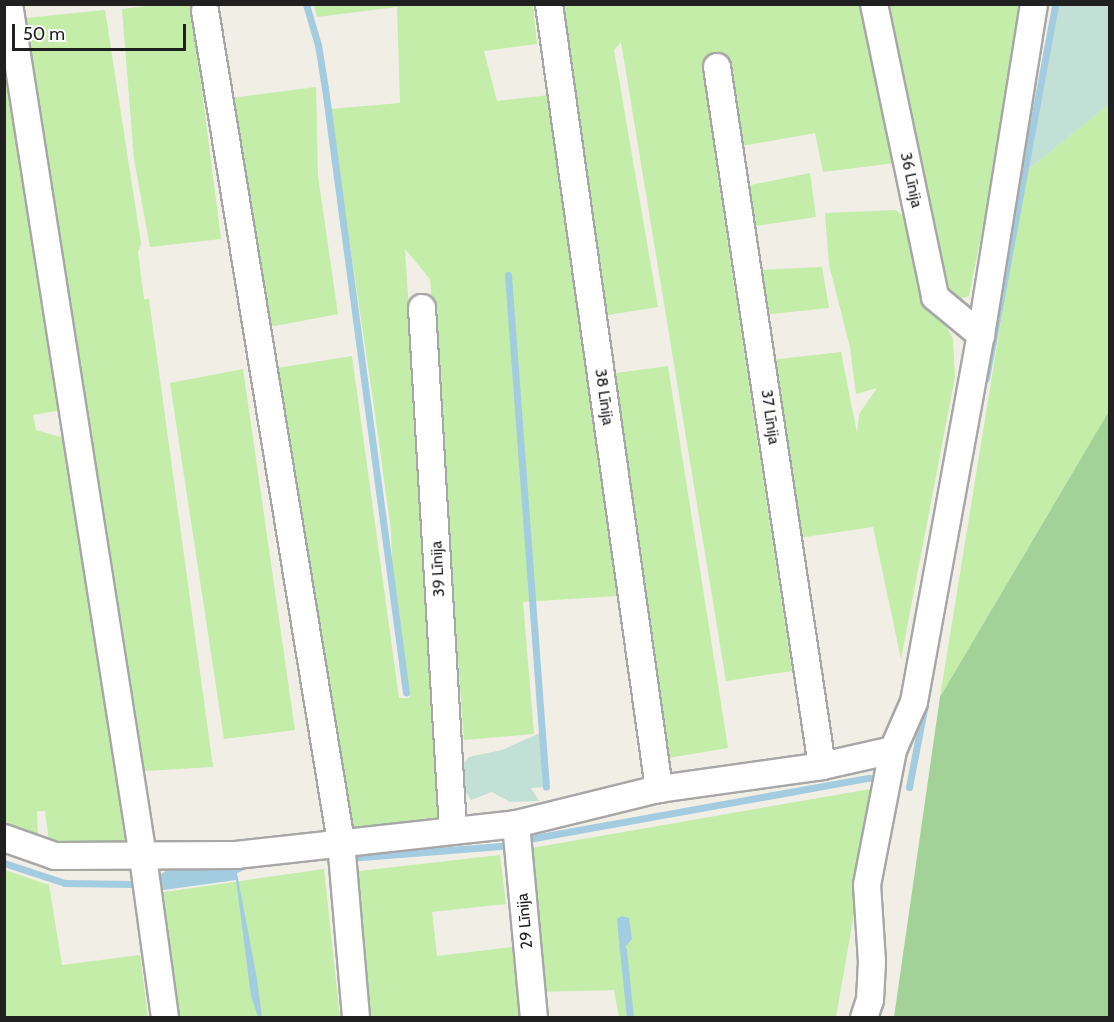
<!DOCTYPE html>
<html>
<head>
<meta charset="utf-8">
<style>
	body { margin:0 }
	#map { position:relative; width:1114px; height:1022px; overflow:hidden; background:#f1eee6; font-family:Cabin,sans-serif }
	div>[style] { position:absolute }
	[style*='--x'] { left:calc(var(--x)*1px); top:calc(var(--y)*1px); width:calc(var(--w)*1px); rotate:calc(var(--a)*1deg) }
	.grass>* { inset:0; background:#c3eda9 }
	.forest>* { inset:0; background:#a3d298 }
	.wetland>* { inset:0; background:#c2e0d5 }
	.water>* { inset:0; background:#a4cce0 }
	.stream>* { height:7px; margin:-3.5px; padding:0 3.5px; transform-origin:3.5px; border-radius:3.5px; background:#a4cce0 }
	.roads { filter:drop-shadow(2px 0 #a7a7a7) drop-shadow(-2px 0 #a7a7a7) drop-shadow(0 2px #a7a7a7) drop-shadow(0 -2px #a7a7a7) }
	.minor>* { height:26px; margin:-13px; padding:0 13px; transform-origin:13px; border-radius:13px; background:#fff }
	span { translate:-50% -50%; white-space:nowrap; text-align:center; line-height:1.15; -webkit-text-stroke:6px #fff; paint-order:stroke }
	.street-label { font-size:16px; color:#202020 }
	.frame { position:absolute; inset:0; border:6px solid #202020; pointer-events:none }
	.scale { position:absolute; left:12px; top:24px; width:174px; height:27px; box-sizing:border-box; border:3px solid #202020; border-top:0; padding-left:8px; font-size:18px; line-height:21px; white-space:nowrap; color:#202020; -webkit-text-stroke:4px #fff; paint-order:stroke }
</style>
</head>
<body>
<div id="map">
	<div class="grass">
		<i style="clip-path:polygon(163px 4px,191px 5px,221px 239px,150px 247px,134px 159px,122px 9px)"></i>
		<i style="clip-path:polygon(314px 5px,533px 5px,537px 44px,484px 51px,497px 101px,549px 95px,617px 596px,523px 602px,534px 734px,464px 740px,430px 279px,405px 249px,442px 819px,434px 823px,343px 831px,271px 369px,352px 356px,399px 698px,410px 698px,393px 591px,391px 531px,375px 414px,330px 109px,400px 103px,397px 7px,317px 17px)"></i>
		<i style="clip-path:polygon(558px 5px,863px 5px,895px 163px,823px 172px,815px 133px,714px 151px,792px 671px,726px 681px,621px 42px,614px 50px,658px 307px,602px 316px)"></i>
		<i style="clip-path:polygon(881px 5px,1027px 5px,969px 296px,955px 301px,933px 277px)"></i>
		<i style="clip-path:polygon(105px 10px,141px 243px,138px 252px,144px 299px,149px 299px,213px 767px,144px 771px,135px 706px,127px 704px,52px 213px,42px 124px,34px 81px,25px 72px,16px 19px)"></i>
		<i style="clip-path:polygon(4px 56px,62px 410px,33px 415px,36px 430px,71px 440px,114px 711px,127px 842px,105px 850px,50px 848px,45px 811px,37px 811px,38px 836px,5px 822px)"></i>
		<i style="clip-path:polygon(316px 87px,318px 176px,338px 314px,275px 326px,261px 323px,231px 98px)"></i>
		<i style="clip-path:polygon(1109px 104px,1109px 411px,940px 697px,1025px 172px)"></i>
		<i style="clip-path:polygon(810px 173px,816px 217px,749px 227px,741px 187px)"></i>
		<i style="clip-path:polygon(896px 210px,906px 219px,910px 252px,923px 299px,939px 312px,953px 339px,955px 377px,901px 659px,873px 527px,798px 538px,770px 360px,841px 352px,857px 433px,859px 414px,877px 388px,856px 394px,850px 347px,829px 265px,825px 213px)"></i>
		<i style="clip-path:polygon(822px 267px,829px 308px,761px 315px,757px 270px)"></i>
		<i style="clip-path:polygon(668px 366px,728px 748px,662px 759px,609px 374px)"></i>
		<i style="clip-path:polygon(243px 369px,295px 730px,224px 739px,170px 383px)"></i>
		<i style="clip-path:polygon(876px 788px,836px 1017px,619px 1017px,614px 990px,539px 992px,526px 849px)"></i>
		<i style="clip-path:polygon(500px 855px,506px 904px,432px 912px,437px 956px,512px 947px,520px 1017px,365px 1017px,350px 872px)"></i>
		<i style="clip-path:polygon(324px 869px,340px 1017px,176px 1017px,158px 893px)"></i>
		<i style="clip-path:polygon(5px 870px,49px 885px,62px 965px,140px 955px,148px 1017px,5px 1017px)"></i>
	</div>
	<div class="forest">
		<i style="clip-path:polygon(1109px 411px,1109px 1017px,894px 1017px,940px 697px)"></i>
	</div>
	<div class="wetland">
		<i style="clip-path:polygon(1055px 5px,1109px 5px,1109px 104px,1025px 172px)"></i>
		<i style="clip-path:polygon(542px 732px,546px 787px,531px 788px,539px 801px,510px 802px,492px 792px,471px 800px,463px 788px,462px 765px,469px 757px,502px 750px)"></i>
	</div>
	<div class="water">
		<i style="clip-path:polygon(326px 856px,329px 858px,251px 867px,237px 873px,257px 979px,262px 1017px,258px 1017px,251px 996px,236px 880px,164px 890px,154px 889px,158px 876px,166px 871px)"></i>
		<i style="clip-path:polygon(621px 916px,629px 918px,632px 939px,620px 953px,617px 919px)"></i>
	</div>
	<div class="stream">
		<i style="--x:306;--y:4;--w:43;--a:73.7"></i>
		<i style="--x:318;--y:45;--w:44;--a:80.8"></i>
		<i style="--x:325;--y:88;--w:610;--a:82.37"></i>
		<i style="--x:508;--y:275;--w:513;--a:85.76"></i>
		<i style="--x:986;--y:378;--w:380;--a:-79.5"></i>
		<i style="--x:909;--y:787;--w:85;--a:-79.1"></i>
		<i style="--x:523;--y:840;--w:352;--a:-10.2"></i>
		<i style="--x:349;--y:858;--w:152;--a:-4.5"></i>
		<i style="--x:4;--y:863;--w:64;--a:18.2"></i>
		<i style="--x:65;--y:883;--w:67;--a:0.9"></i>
		<i style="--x:623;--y:950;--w:68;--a:84.1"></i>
	</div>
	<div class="roads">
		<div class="minor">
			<i style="--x:9;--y:4;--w:863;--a:81.07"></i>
			<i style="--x:143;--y:857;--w:162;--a:82.2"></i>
			<i style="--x:549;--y:4;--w:793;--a:82.02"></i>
			<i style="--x:874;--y:4;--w:299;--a:78.2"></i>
			<i style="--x:935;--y:297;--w:60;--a:39.6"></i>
			<i style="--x:205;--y:11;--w:842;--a:80.71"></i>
			<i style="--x:341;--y:842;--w:177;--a:85.1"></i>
			<i style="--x:717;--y:67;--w:707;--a:81.46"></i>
			<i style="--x:422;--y:308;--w:523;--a:86.6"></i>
			<i style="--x:516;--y:824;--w:195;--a:84.7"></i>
			<i style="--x:4;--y:838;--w:54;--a:19.4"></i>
			<i style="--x:55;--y:856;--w:181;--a:-0.3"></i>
			<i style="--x:236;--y:855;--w:282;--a:-6.3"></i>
			<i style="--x:516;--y:824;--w:147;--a:-13.8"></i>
			<i style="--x:659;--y:789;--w:165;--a:-8"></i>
			<i style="--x:822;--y:766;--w:73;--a:-12.7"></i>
			<i style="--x:864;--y:1018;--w:19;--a:-72"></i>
			<i style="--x:870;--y:1000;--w:38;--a:-87"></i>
			<i style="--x:872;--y:962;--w:77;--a:-93.7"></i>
			<i style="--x:867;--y:885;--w:137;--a:-79.1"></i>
			<i style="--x:893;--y:750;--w:52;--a:-66.4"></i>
			<i style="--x:914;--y:702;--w:373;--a:-79.7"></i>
			<i style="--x:981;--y:335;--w:335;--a:-80.9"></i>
		</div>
	</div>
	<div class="street-label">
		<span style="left:911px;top:180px;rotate:78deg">36 Līnija</span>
		<span style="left:604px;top:397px;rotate:82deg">38 Līnija</span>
		<span style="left:770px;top:417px;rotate:82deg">37 Līnija</span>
		<span style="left:438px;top:569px;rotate:-93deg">39 Līnija</span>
		<span style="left:525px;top:921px;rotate:-95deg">29 Līnija</span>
	</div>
	<div class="frame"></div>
	<div class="scale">50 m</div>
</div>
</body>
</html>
